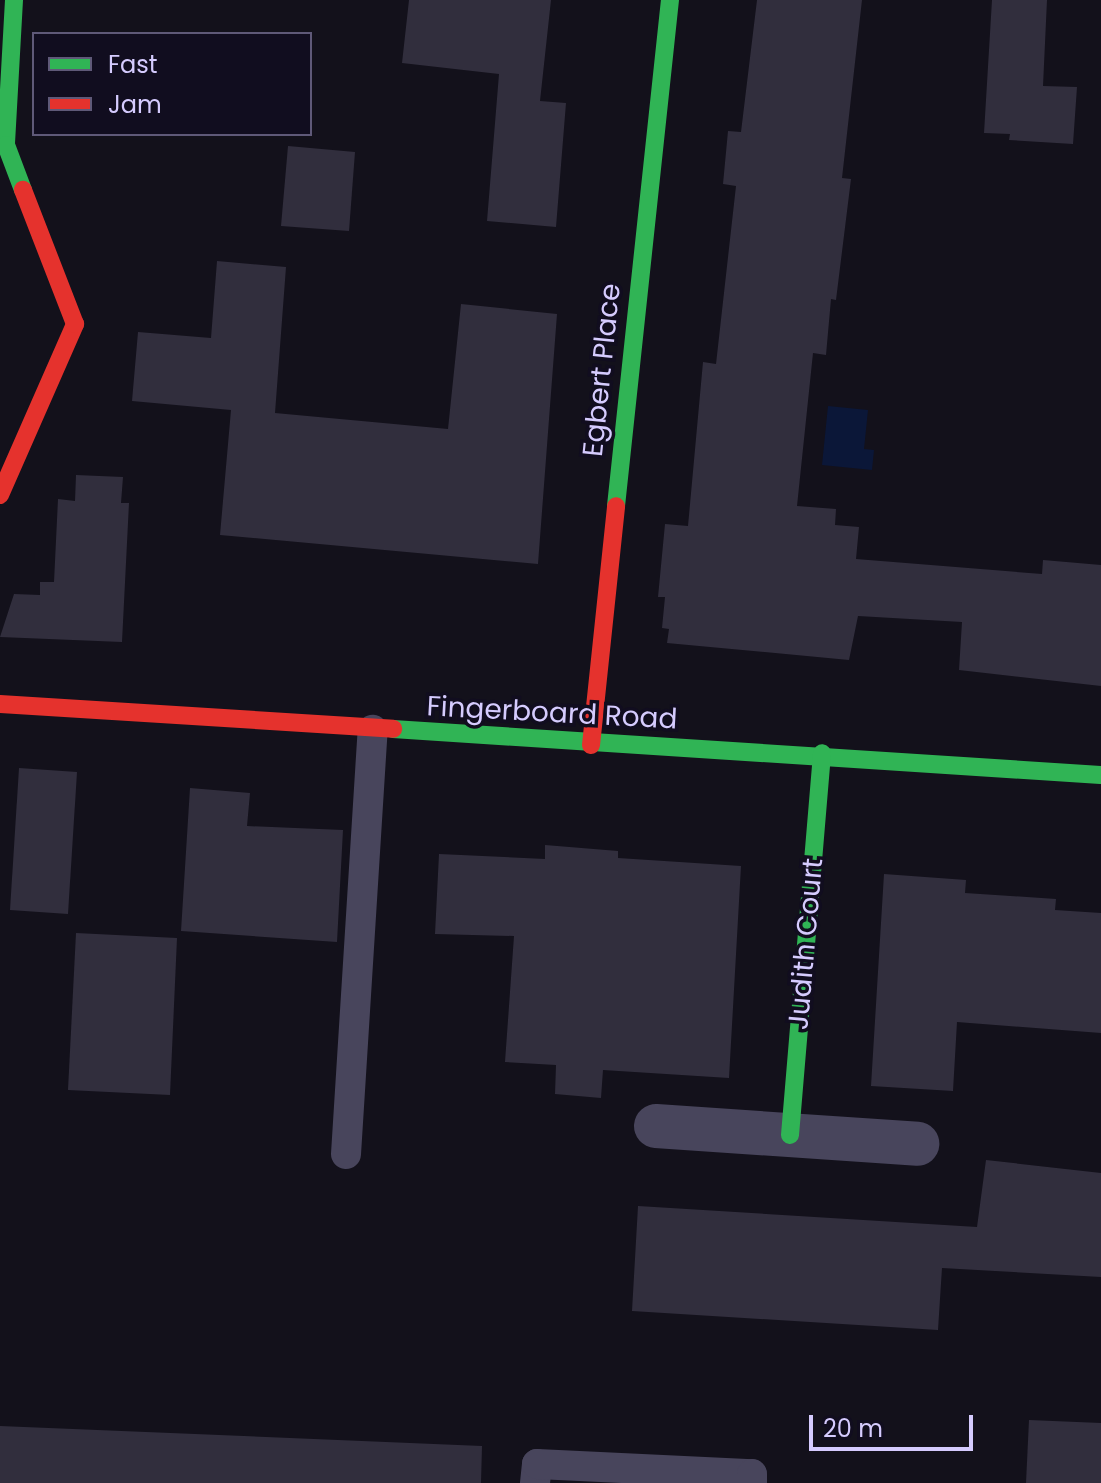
<!DOCTYPE html>
<html>
<head>
<meta charset="utf-8">
<style>
	body { margin:0 }
	#map { position:relative; width:1101px; height:1483px; overflow:hidden; background:#13111b; font-family:Poppins,sans-serif }
	div>[style] { position:absolute }
	[style*='--x'] { left:calc(var(--x)*1px); top:calc(var(--y)*1px); width:calc(var(--w)*1px); rotate:calc(var(--a)*1deg) }
	.water>* { inset:0; background:#0b1738 }
	.building>* { inset:0; background:#312e3d }
	.lane>* { height:30px; margin:-15px; padding:0 15px; transform-origin:15px; border-radius:15px; background:#48455c }
	.street>* { height:44px; margin:-22px; padding:0 22px; transform-origin:22px; border-radius:22px; background:#48455c }
	.fast>* { height:18px; margin:-9px; padding:0 9px; transform-origin:9px; border-radius:9px; background:#30b455 }
	.jam>* { height:18px; margin:-9px; padding:0 9px; transform-origin:9px; border-radius:9px; background:#e5322d }
	span { translate:-50% -50%; white-space:nowrap; text-align:center; line-height:1.15; -webkit-text-stroke:7px #110d1f; paint-order:stroke }
	.street-label { font-size:28px; color:#d5cbfe }
	.legend { position:absolute; left:32px; top:32px; width:280px; height:104px; box-sizing:border-box; background:#110d1f; border:2px solid #5f5978; margin:0; padding:10px 14px; list-style:none; font-size:24px; color:#d5cbfe }
	.legend li { display:flex; align-items:center; gap:16px; height:40px }
	.legend b { width:40px; border:2px solid #5f5978 }
	.scale { position:absolute; left:809px; top:1415px; width:164px; height:36px; box-sizing:border-box; border:4px solid #d5cbfe; border-top:0; padding-left:10px; font-size:24px; line-height:28px; white-space:nowrap; color:#d5cbfe; -webkit-text-stroke:6px #110d1f; paint-order:stroke }
</style>
</head>
<body>
<div id="map">
	<div class="water">
		<i style="clip-path:polygon(828px 406px,868px 410px,864px 449px,874px 450px,872px 470px,822px 465px)"></i>
	</div>
	<div class="building">
		<i style="clip-path:polygon(409px 0,551px 0,540px 101px,566px 103px,556px 227px,487px 221px,499px 74px,402px 63px)"></i>
		<i style="clip-path:polygon(757px 0,862px 0,842px 178px,851px 179px,836px 300px,831px 299px,826px 355px,813px 353px,797px 506px,836px 509px,835px 525px,859px 527px,856px 559px,1042px 574px,1043px 560px,1101px 565px,1101px 686px,959px 670px,962px 622px,858px 616px,849px 660px,667px 643px,669px 629px,662px 628px,665px 597px,658px 597px,665px 524px,688px 526px,703px 362px,716px 364px,736px 186px,723px 184px,728px 131px,741px 132px)"></i>
		<i style="clip-path:polygon(992px 0,1047px 0,1043px 86px,1077px 87px,1073px 144px,1009px 140px,1010px 134px,984px 133px)"></i>
		<i style="clip-path:polygon(288px 146px,355px 152px,349px 231px,281px 226px)"></i>
		<i style="clip-path:polygon(217px 261px,286px 267px,275px 413px,448px 429px,461px 304px,557px 314px,538px 564px,220px 535px,231px 410px,132px 401px,138px 332px,211px 338px)"></i>
		<i style="clip-path:polygon(76px 475px,123px 477px,121px 503px,129px 503px,122px 642px,0 637px,14px 594px,40px 595px,40px 582px,54px 582px,58px 499px,75px 501px)"></i>
		<i style="clip-path:polygon(19px 768px,77px 772px,68px 914px,10px 910px)"></i>
		<i style="clip-path:polygon(190px 788px,250px 793px,247px 826px,343px 830px,337px 942px,181px 931px)"></i>
		<i style="clip-path:polygon(545px 845px,618px 851px,618px 858px,741px 866px,729px 1078px,603px 1070px,601px 1098px,555px 1094px,556px 1065px,505px 1062px,514px 936px,435px 934px,439px 854px,545px 859px)"></i>
		<i style="clip-path:polygon(884px 874px,966px 880px,965px 893px,1056px 899px,1055px 910px,1101px 913px,1101px 1033px,957px 1022px,953px 1091px,871px 1086px)"></i>
		<i style="clip-path:polygon(76px 933px,177px 938px,170px 1095px,68px 1090px)"></i>
		<i style="clip-path:polygon(986px 1160px,1101px 1173px,1101px 1277px,942px 1268px,938px 1330px,632px 1311px,638px 1206px,977px 1227px)"></i>
		<i style="clip-path:polygon(1029px 1420px,1101px 1423px,1101px 1483px,1026px 1483px)"></i>
		<i style="clip-path:polygon(0 1426px,482px 1446px,481px 1483px,0 1483px)"></i>
	</div>
	<div class="lane">
		<i style="--x:346;--y:1154;--w:425;--a:-86.4"></i>
		<i style="--x:535;--y:1483;--w:19;--a:-84"></i>
		<i style="--x:537;--y:1464;--w:215;--a:2.7"></i>
		<i style="--x:752;--y:1474;--w:9;--a:90"></i>
	</div>
	<div class="street">
		<i style="--x:656;--y:1126;--w:262;--a:3.9"></i>
	</div>
	<div class="fast">
		<i style="--x:14;--y:0;--w:145;--a:93.2"></i>
		<i style="--x:6;--y:145;--w:48;--a:69.3"></i>
		<i style="--x:616;--y:506;--w:509;--a:-83.91"></i>
		<i style="--x:393;--y:729;--w:709;--a:3.72"></i>
		<i style="--x:790;--y:1135;--w:383;--a:-85.2"></i>
	</div>
	<div class="jam">
		<i style="--x:0;--y:495;--w:187;--a:-66.3"></i>
		<i style="--x:75;--y:324;--w:144;--a:-111.2"></i>
		<i style="--x:0;--y:704;--w:394;--a:3.6"></i>
		<i style="--x:591;--y:745;--w:240;--a:-84"></i>
	</div>
	<div class="street-label">
		<span style="left:602px;top:370px;rotate:-84deg">Egbert Place</span>
		<span style="left:552px;top:713px;rotate:3deg">Fingerboard Road</span>
		<span style="left:806px;top:944px;rotate:-85deg">Judith Court</span>
	</div>
	<ul class="legend">
	<li><b style="height:10px;background:#30b455"></b>Fast</li>
	<li><b style="height:10px;background:#e5322d"></b>Jam</li>
	</ul>
	<div class="scale">20 m</div>
</div>
</body>
</html>
